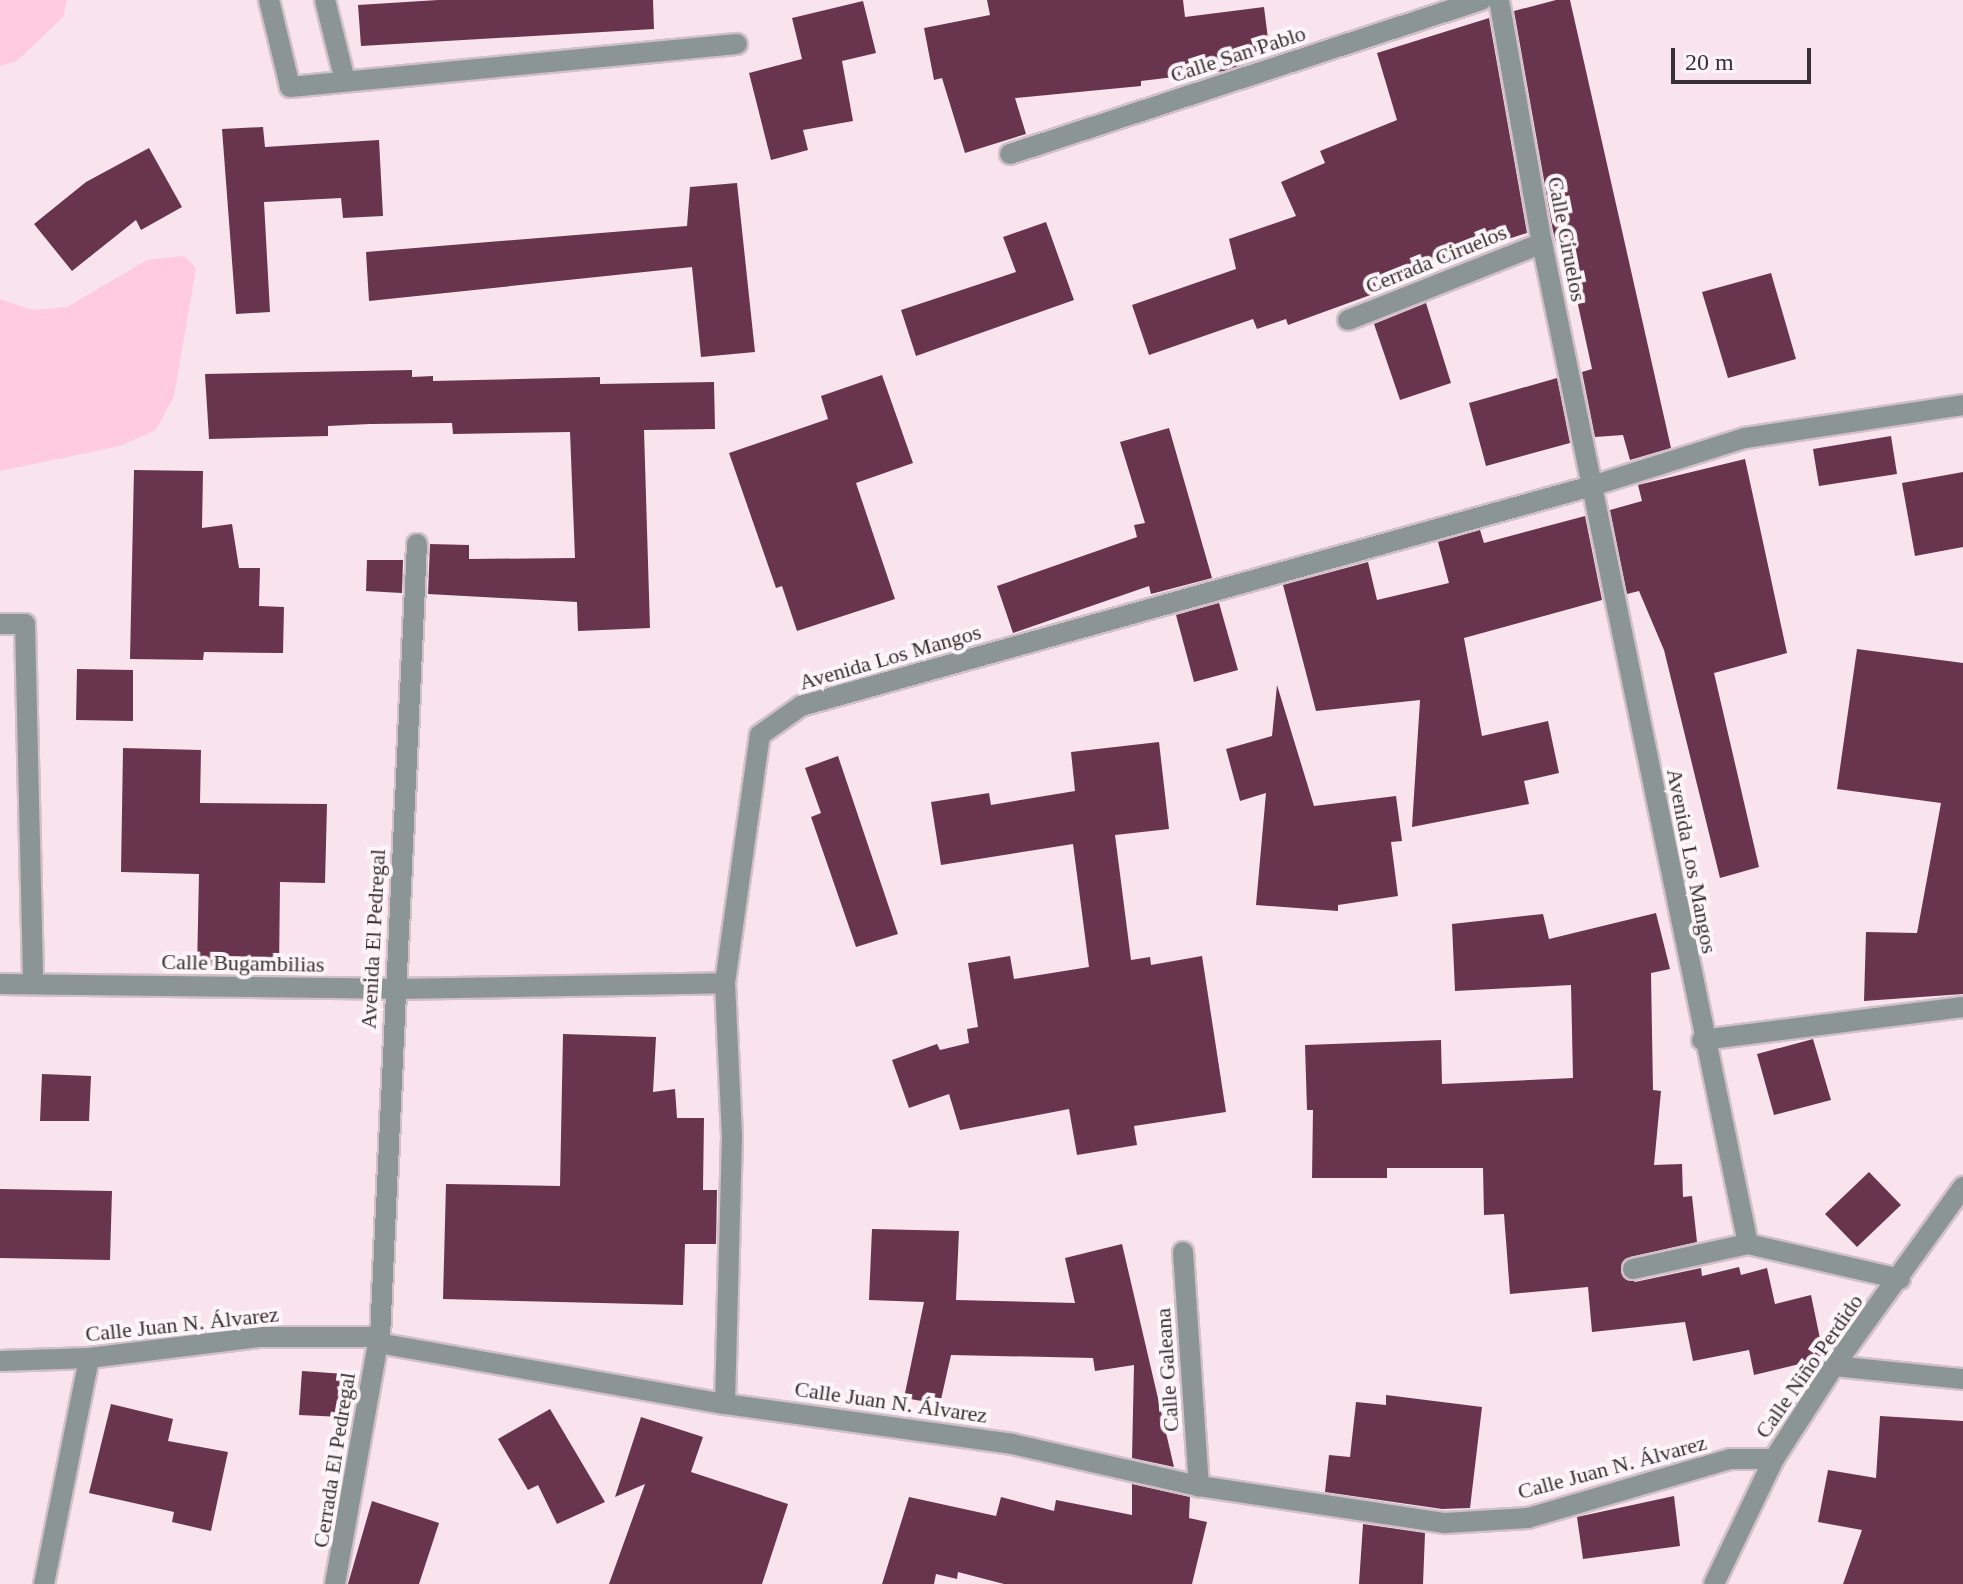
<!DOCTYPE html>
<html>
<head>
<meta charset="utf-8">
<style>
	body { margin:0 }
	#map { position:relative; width:1963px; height:1584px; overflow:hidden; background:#f9e4ed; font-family:Georgia,serif }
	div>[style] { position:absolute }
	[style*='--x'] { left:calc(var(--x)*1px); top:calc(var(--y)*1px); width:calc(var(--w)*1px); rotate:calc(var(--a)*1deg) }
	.green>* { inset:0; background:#fecbe1 }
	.building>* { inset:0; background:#69354e }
	.roads { filter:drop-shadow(2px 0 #d2c0c8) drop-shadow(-2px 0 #d2c0c8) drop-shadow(0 2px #d2c0c8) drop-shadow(0 -2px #d2c0c8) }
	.minor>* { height:20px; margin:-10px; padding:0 10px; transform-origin:10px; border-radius:10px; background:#8b9595 }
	span { translate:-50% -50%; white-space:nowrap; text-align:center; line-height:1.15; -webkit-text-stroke:8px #fef5f9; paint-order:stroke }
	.street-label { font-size:22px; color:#383033 }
	.scale { position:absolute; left:1671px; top:48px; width:140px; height:36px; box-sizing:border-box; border:4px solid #383033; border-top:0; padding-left:10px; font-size:24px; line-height:28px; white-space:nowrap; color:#383033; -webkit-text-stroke:6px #fef5f9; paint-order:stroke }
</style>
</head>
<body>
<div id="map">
	<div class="green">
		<i style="clip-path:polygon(0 0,67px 0,63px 17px,17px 61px,0 66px)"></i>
		<i style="clip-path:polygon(184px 256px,196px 268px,174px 396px,156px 430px,120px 446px,0 471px,0 299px,32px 310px,67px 307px,147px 260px)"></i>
	</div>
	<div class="building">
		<i style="clip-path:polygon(438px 0,653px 0,654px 29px,361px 46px,358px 5px)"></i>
		<i style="clip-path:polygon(987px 0,1183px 0,1185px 17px,1264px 7px,1270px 55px,1224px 71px,1141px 81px,1141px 86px,1015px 98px,1026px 134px,965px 153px,942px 78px,934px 80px,924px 28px,990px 15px)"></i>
		<i style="clip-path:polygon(1556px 0,1570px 0,1671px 448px,1630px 460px,1623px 435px,1595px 437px,1582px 372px,1592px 369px,1568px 259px,1561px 261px,1553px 231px,1514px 11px)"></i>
		<i style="clip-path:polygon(863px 1px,876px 53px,842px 61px,853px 121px,803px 130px,808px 150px,771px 160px,749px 73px,802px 59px,792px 18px)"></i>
		<i style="clip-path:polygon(1489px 18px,1527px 233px,1417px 268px,1420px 277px,1288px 325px,1286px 319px,1257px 329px,1253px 319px,1149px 355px,1132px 305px,1236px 269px,1229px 239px,1296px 216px,1281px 182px,1325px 163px,1320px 151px,1397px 120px,1377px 53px)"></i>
		<i style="clip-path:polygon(263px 127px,265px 147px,379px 140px,383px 216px,343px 218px,341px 198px,264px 202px,270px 312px,236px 314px,222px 129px)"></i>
		<i style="clip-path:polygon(149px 148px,182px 207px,141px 230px,136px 220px,72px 271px,34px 224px,86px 182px)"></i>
		<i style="clip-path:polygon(737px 183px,755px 352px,701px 357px,692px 267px,369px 301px,366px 252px,687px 226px,690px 187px)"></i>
		<i style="clip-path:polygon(1046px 222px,1074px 300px,916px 356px,901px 310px,1016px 272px,1003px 237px)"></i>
		<i style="clip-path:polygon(1771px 273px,1796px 359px,1728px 378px,1702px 292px)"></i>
		<i style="clip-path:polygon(1426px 303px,1451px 383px,1400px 400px,1374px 324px)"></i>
		<i style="clip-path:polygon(412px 370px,412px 377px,433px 376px,433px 381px,600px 377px,600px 384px,714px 382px,715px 429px,644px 430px,650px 628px,578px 631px,577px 602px,428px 594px,430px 544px,469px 545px,469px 559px,575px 558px,570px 432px,453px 434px,452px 423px,370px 424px,328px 426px,328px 436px,209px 439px,205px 374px)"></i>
		<i style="clip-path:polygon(882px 375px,913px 463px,856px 483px,895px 599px,797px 631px,782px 586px,776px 588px,729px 453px,828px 419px,821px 396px)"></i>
		<i style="clip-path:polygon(1557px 378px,1570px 443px,1486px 466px,1469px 403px)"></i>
		<i style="clip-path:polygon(1169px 428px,1212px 578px,1151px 594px,1149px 586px,1013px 633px,997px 586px,1137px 537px,1134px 525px,1145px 523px,1120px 442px)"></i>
		<i style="clip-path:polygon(1891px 436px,1897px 474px,1819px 486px,1813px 449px)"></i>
		<i style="clip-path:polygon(1745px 459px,1787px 653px,1714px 673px,1759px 867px,1720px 878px,1664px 650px,1639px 591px,1627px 594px,1610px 510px,1642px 501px,1638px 485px)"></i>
		<i style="clip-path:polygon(134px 470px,203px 471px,202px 528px,232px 524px,239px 568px,260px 568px,259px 606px,284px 607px,283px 653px,204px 652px,203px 660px,130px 659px)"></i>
		<i style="clip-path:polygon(1963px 472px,1963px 547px,1915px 556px,1902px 483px)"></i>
		<i style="clip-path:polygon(1585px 516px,1602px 600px,1464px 638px,1482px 736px,1548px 721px,1559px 773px,1524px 781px,1529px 804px,1412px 827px,1420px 700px,1316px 711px,1283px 585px,1368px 562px,1377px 600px,1449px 583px,1438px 542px,1480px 530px,1484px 543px)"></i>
		<i style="clip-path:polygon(367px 560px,403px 560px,402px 593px,366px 591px)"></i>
		<i style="clip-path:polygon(1219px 603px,1238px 670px,1194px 682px,1176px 615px)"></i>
		<i style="clip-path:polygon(1857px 649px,1963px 663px,1963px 994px,1864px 1001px,1866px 932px,1917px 933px,1941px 803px,1837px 789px)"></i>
		<i style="clip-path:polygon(77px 669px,133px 670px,133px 721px,76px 720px)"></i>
		<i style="clip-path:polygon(1277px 685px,1314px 806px,1396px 796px,1402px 841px,1391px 842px,1398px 896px,1338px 905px,1338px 911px,1256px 905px,1266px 793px,1240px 801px,1226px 749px,1272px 736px)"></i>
		<i style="clip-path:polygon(1159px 742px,1169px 829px,1115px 835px,1131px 960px,1150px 957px,1151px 965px,1202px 956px,1226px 1112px,1134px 1126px,1137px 1145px,1077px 1155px,1069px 1109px,960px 1130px,949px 1094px,909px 1108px,892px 1060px,937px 1044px,940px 1050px,969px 1043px,967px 1029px,978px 1027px,968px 963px,1010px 956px,1014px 979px,1089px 967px,1073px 844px,941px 865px,931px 802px,989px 793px,991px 805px,1075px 791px,1071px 752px)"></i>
		<i style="clip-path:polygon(123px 748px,201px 750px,200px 803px,327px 804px,325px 883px,280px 882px,279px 972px,197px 970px,199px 874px,121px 872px)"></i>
		<i style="clip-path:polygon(838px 756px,898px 934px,856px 947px,811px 817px,821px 813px,805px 768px)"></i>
		<i style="clip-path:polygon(1656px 913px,1670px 969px,1651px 973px,1653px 1090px,1661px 1091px,1654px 1165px,1682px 1164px,1683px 1197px,1692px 1196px,1697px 1242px,1630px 1257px,1621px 1272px,1635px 1282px,1701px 1268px,1702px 1276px,1739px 1267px,1741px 1275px,1767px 1268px,1775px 1304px,1811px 1295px,1824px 1358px,1754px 1375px,1749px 1350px,1693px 1361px,1685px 1322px,1592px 1332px,1588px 1287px,1510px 1294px,1504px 1214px,1484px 1215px,1483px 1168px,1387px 1168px,1387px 1178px,1312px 1178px,1313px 1110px,1307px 1110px,1305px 1045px,1441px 1040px,1442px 1084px,1573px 1078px,1571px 985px,1455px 991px,1452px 924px,1543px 914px,1549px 939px)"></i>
		<i style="clip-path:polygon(563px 1034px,656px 1037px,653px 1092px,675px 1089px,677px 1118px,704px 1118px,703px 1190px,717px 1190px,716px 1244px,685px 1244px,683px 1305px,443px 1299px,446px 1184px,560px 1186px)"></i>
		<i style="clip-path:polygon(1813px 1039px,1831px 1100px,1774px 1115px,1757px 1054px)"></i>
		<i style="clip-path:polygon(42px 1074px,91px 1076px,89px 1121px,40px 1121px)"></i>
		<i style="clip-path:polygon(1869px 1172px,1901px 1205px,1857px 1247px,1825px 1214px)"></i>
		<i style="clip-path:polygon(0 1189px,112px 1191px,110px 1260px,0 1258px)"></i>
		<i style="clip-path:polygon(872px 1229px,959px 1231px,956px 1300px,1075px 1303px,1065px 1258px,1122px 1244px,1174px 1467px,1132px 1458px,1134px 1365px,1095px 1371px,1093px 1358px,951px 1355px,940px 1404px,904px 1398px,924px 1302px,869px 1300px)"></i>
		<i style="clip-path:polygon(302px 1371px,345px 1374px,342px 1417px,299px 1415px)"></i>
		<i style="clip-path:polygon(1386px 1395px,1482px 1407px,1470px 1508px,1442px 1509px,1325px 1492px,1329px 1455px,1350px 1457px,1356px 1402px,1386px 1405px)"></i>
		<i style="clip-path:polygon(111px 1404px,173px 1419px,168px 1441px,228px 1452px,211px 1531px,172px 1522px,174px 1512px,89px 1493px)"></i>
		<i style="clip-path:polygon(550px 1409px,605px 1502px,557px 1524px,538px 1485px,528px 1490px,498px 1439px)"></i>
		<i style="clip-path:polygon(1880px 1416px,1963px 1421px,1963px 1584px,1843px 1584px,1862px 1530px,1818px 1522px,1828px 1470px,1876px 1478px)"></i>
		<i style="clip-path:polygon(641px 1417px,703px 1437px,691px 1472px,788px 1504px,762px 1584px,609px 1584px,645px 1484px,615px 1497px)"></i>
		<i style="clip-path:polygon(1132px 1484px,1190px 1497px,1189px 1518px,1207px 1522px,1192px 1584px,1004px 1584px,958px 1572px,957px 1579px,936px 1574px,934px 1584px,882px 1584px,909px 1497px,996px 1516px,1001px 1497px,1054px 1511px,1056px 1500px,1132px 1515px)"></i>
		<i style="clip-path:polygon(1674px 1496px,1680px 1546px,1583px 1559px,1577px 1517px)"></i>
		<i style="clip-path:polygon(372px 1501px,439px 1523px,419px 1584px,348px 1584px)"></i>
		<i style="clip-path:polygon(1363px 1524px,1425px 1533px,1423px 1584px,1359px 1584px)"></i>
	</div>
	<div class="roads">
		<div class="minor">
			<i style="--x:269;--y:0;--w:89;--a:76.4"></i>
			<i style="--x:290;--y:87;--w:449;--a:-5.5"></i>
			<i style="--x:325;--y:0;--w:83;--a:76.1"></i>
			<i style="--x:1499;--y:0;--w:247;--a:80"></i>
			<i style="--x:1542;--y:243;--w:1022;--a:78.37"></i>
			<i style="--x:1010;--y:154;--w:496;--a:-18.1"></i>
			<i style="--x:1348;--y:320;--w:209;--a:-21.6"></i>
			<i style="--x:0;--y:624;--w:25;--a:0"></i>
			<i style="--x:25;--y:624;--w:359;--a:88.7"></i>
			<i style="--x:0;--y:984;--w:394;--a:0.7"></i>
			<i style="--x:394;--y:989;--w:331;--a:-1"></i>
			<i style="--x:1702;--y:1040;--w:263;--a:-7.2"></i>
			<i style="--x:1183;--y:1252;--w:235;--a:86.1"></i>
			<i style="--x:1633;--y:1269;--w:118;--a:-12.3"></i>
			<i style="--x:1748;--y:1244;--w:156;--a:13"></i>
			<i style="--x:380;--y:1337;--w:794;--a:-87.33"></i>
			<i style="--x:0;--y:1361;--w:89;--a:-1.9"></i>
			<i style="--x:89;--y:1358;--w:173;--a:-7"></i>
			<i style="--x:261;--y:1337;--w:119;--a:0"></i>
			<i style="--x:380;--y:1337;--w:6;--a:108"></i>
			<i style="--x:378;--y:1343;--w:352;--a:10"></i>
			<i style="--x:725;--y:1404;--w:290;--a:7.9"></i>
			<i style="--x:1012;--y:1444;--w:192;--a:12.7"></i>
			<i style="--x:1199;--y:1486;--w:249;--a:8.6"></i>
			<i style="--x:1445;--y:1523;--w:83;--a:-3.4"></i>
			<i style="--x:1528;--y:1518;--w:210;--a:-16.3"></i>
			<i style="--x:1730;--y:1459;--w:44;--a:0"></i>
			<i style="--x:1834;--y:1366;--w:130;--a:5.8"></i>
			<i style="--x:725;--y:1404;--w:267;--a:-88.5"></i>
			<i style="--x:732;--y:1137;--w:154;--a:-92.6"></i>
			<i style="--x:725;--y:983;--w:250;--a:-82"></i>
			<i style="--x:760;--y:735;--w:50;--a:-35.3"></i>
			<i style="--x:801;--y:706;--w:824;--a:-15.55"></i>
			<i style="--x:1595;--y:485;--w:157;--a:-17.4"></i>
			<i style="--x:1745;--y:438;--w:220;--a:-8.6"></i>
			<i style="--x:44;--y:1584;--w:230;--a:-78.7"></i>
			<i style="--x:335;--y:1584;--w:245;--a:-79.9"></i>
			<i style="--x:1714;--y:1584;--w:139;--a:-64.4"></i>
			<i style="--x:1774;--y:1459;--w:111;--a:-57.2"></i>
			<i style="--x:1834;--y:1366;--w:221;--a:-54.2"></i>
		</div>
	</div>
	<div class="street-label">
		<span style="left:1238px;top:54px;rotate:-18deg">Calle San Pablo</span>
		<span style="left:1567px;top:239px;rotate:79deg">Calle Ciruelos</span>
		<span style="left:1436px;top:259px;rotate:-22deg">Cerrada Ciruelos</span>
		<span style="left:890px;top:657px;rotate:-16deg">Avenida Los Mangos</span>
		<span style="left:1692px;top:861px;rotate:79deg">Avenida Los Mangos</span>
		<span style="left:373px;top:939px;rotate:-87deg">Avenida El Pedregal</span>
		<span style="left:243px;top:963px;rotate:1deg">Calle Bugambilias</span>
		<span style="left:182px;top:1324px;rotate:-6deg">Calle Juan N. Álvarez</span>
		<span style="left:1809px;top:1366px;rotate:-55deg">Calle Niño Perdido</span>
		<span style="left:1167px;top:1370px;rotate:-94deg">Calle Galeana</span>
		<span style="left:891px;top:1402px;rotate:8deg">Calle Juan N. Álvarez</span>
		<span style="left:334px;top:1460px;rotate:-81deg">Cerrada El Pedregal</span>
		<span style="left:1612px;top:1467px;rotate:-15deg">Calle Juan N. Álvarez</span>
	</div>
	<div class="scale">20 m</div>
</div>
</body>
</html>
